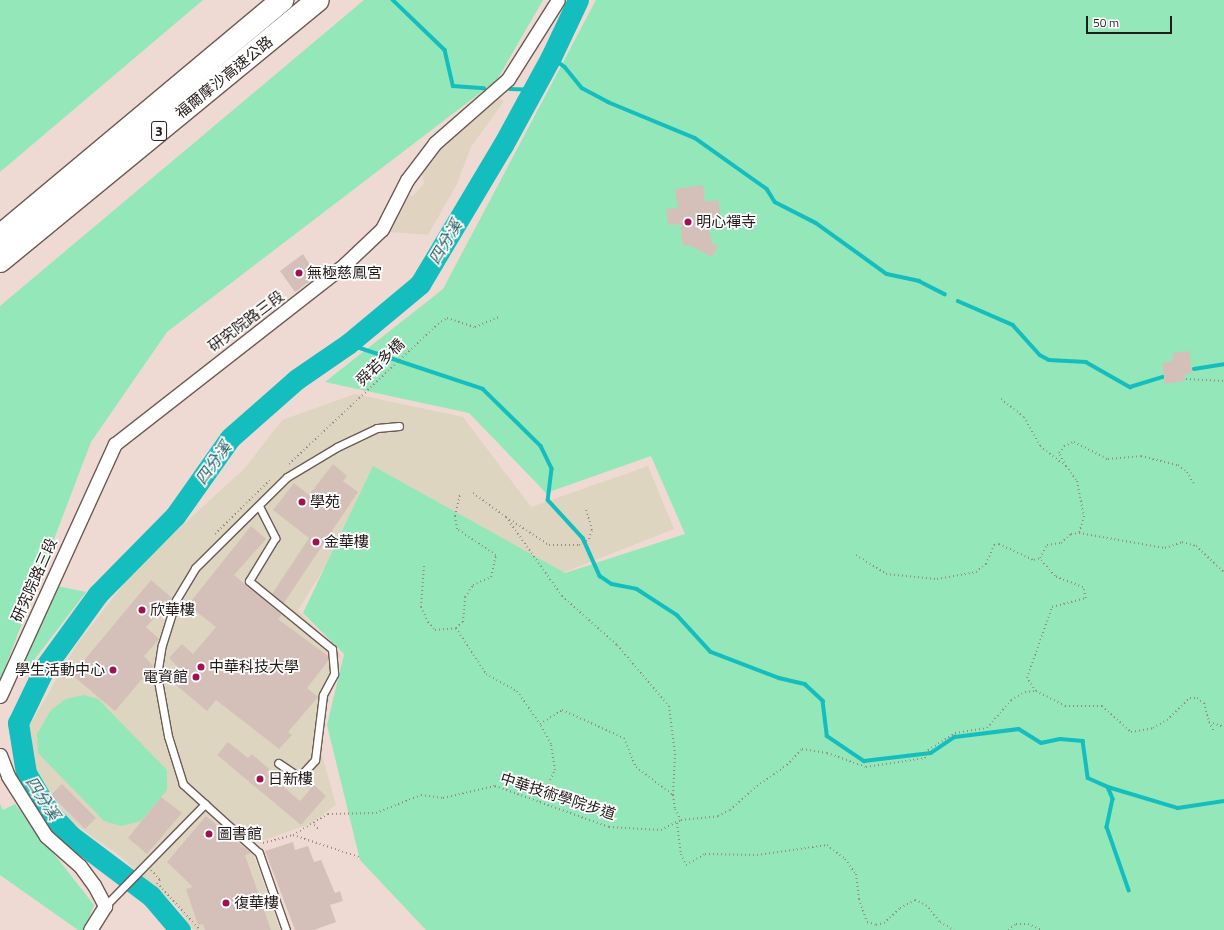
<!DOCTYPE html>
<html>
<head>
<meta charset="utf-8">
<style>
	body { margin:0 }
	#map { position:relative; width:1224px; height:930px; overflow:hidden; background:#eedad3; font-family:"Titillium Web","Noto Sans TC",sans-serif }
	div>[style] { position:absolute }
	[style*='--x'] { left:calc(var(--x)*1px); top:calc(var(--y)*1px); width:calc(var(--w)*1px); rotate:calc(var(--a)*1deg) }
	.industrial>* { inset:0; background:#e0d4c0 }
	.education>* { inset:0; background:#ddd5c0 }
	.green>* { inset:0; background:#93e7b9 }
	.stream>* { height:3.5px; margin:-1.75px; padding:0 1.75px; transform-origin:1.75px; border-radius:1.75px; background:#14bebf }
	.river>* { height:21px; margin:-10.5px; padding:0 10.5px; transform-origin:10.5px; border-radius:10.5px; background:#14bebf }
	.building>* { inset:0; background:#d4c0b9 }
	.path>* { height:2px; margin-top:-1px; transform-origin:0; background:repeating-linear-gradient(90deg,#998a85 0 1px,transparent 0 4px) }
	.roads { filter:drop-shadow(1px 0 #6c5b55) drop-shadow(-1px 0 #6c5b55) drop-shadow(0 1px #6c5b55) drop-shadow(0 -1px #6c5b55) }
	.service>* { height:7px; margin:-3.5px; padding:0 3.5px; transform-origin:3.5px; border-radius:3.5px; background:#fff }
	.minor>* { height:13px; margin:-6.5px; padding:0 6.5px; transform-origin:6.5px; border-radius:6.5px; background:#fff }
	.motorway>* { height:22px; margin:-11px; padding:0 11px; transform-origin:11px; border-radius:11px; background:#fff }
	.dots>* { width:11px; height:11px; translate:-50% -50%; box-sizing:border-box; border:2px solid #fff; border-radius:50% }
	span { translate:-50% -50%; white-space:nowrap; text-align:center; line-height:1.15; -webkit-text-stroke:3.5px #fff; paint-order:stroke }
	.shield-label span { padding:1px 3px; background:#fff; border:1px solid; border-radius:3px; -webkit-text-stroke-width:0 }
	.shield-label { font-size:14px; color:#231b19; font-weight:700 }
	.street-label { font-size:15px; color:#231b19 }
	.poi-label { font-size:15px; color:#231b19 }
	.left { translate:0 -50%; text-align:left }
	.right { translate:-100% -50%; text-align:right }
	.water-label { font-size:16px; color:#1f5b5c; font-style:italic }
	.scale { position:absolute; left:1086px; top:16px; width:86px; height:18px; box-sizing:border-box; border:2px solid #231b19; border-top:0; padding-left:5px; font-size:12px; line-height:14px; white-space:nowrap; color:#231b19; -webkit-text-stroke:3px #fff; paint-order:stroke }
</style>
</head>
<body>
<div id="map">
	<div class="industrial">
		<i style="clip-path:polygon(497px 97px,504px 101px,471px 147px,457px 184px,428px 235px,388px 232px,410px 195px,413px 196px,424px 183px,421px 173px,425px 167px,447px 142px)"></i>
	</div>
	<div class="education">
		<i style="clip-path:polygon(355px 394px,463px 417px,531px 507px,648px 466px,674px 529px,555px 576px,376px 486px,298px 610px,341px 655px,323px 721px,322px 755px,336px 805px,310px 824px,250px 845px,280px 930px,193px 930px,177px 906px,120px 856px,73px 823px,49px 796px,36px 773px,26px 732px,77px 644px,137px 567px,245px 468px,282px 420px)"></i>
	</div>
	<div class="green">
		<i style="clip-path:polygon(0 0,203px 0,0 172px)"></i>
		<i style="clip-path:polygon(364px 0,543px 0,497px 80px,167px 332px,91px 442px,0 681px,0 306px)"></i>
		<i style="clip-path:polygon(596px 0,1224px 0,1224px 930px,426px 930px,360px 860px,327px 725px,344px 654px,303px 613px,373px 466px,565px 573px,685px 534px,651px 456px,546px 493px,469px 413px,325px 382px,443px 289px)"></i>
		<i style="clip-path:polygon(57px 586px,86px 592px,31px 664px,23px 660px)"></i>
		<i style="clip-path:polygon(84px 695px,98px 699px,167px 770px,167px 790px,141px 821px,121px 826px,104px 821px,38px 753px,37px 734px,51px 710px,66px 699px)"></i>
		<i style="clip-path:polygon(0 804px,3px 810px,15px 804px,94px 905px,84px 930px,78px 930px,0 875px)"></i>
	</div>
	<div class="stream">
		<i style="--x:393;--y:0;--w:72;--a:43.9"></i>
		<i style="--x:445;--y:50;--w:37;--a:77"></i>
		<i style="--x:453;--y:86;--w:31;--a:4"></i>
		<i style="--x:551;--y:57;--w:17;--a:36"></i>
		<i style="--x:565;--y:67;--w:27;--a:51"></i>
		<i style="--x:582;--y:88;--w:30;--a:28"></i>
		<i style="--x:608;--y:102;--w:94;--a:22.5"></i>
		<i style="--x:695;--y:138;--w:88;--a:35.3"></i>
		<i style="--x:767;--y:189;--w:15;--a:58"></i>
		<i style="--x:775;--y:202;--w:46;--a:27.1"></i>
		<i style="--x:816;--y:223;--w:87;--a:35.7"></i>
		<i style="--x:887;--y:274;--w:33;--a:12"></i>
		<i style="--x:919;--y:281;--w:29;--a:27"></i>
		<i style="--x:510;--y:89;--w:23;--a:2"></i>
		<i style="--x:958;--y:301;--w:60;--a:23.6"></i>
		<i style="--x:1013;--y:325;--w:40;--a:48"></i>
		<i style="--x:1040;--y:355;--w:10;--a:29"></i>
		<i style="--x:1049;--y:360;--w:37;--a:3"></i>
		<i style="--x:1086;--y:362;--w:51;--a:29.6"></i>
		<i style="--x:1130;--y:387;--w:34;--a:-17"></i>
		<i style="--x:348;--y:344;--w:142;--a:18.4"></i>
		<i style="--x:483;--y:389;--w:81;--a:44.5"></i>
		<i style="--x:541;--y:446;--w:25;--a:64"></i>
		<i style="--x:552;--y:469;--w:31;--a:97"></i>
		<i style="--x:548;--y:500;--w:52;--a:47.4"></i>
		<i style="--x:583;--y:538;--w:42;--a:65.9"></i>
		<i style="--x:600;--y:576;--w:14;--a:34"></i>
		<i style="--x:612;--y:584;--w:25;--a:11"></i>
		<i style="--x:637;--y:589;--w:48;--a:33"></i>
		<i style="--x:677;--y:615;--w:50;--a:47.4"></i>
		<i style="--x:711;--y:652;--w:73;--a:20.9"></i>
		<i style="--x:779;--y:678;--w:27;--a:13"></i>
		<i style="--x:805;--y:684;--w:25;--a:43"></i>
		<i style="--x:823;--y:701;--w:35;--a:83"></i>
		<i style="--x:827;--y:736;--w:45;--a:34"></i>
		<i style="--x:864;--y:761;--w:67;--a:-6.8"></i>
		<i style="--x:931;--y:753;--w:29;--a:-34"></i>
		<i style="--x:955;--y:737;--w:64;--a:-7.1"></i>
		<i style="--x:1019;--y:729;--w:26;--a:32"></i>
		<i style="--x:1041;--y:743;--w:19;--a:-12"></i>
		<i style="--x:1060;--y:739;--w:23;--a:5"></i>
		<i style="--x:1083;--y:741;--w:37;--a:82"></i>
		<i style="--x:1088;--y:778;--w:22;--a:24"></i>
		<i style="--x:1108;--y:787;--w:73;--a:16.7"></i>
		<i style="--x:1178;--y:808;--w:47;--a:-8.7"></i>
		<i style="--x:1194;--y:369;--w:30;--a:-9"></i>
		<i style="--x:1108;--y:787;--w:13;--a:67"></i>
		<i style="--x:1113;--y:799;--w:29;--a:102"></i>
		<i style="--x:1107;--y:827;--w:67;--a:70.8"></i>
	</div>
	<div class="river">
		<i style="--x:180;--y:930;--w:45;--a:-130.5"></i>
		<i style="--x:151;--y:896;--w:100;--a:-143.1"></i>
		<i style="--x:71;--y:836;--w:33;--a:-133"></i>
		<i style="--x:49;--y:812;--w:45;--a:-120.5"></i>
		<i style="--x:26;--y:773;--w:51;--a:-99.1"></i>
		<i style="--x:18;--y:723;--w:62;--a:-64.3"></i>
		<i style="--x:45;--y:667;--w:90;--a:-54"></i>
		<i style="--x:98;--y:594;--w:110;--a:-45.4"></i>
		<i style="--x:175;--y:516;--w:95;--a:-54.8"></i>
		<i style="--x:230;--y:438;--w:89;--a:-41.4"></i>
		<i style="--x:297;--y:379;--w:62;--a:-34.5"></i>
		<i style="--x:348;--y:344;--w:94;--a:-39.8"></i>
		<i style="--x:420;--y:284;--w:162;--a:-59.2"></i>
		<i style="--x:503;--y:145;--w:100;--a:-61.4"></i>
		<i style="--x:551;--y:57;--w:63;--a:-64.7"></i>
	</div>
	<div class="building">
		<i style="clip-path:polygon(703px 185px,705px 202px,718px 200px,721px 218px,708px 220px,711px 242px,718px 246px,712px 257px,689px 245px,683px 246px,680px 224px,668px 225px,666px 209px,678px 208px,675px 189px)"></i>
		<i style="clip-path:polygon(303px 254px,317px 276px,295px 292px,280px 271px)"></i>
		<i style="clip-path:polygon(1189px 351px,1192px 373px,1184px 375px,1185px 381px,1165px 384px,1162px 363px,1173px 361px,1172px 353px)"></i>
		<i style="clip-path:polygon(333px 464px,347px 476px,343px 481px,358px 492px,284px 603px,272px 594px,309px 538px,273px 510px,294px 483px,309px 495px)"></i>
		<i style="clip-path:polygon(251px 526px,266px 539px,234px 575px,282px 615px,278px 619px,328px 656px,328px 661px,307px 688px,318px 697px,288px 732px,292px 735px,279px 749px,216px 700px,207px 711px,170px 680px,169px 675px,178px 667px,169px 658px,182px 644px,193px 654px,216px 627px,188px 605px)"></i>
		<i style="clip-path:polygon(151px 580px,172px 598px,146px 627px,159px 639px,144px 656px,153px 666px,115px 711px,72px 675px)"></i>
		<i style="clip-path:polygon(228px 742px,248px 758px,252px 754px,269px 769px,267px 773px,300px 801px,314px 785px,326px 796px,301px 825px,217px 755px)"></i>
		<i style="clip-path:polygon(62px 784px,96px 818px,85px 829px,51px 795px)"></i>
		<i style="clip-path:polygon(161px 797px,182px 813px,147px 854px,128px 838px)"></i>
		<i style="clip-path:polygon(206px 816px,251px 853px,245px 855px,271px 930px,205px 930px,203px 924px,198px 925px,186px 889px,193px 887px,167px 862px)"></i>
		<i style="clip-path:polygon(293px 842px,295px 850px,308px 846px,314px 862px,321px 860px,335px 893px,340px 891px,343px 901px,330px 905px,336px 922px,314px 930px,295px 930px,265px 851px)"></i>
	</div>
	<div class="path">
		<i style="--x:1186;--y:379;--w:38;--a:3"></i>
		<i style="--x:1001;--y:399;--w:29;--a:38"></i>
		<i style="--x:1024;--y:417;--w:33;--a:61"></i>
		<i style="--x:1040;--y:446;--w:33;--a:38"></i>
		<i style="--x:1066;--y:466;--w:19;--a:54"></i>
		<i style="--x:1077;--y:481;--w:36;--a:79"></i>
		<i style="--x:1084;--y:516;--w:18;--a:106"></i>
		<i style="--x:289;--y:464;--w:204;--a:-43.2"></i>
		<i style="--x:438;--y:324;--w:11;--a:-34"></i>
		<i style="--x:447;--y:318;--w:29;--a:18"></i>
		<i style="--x:475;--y:327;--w:26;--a:-23"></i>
		<i style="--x:1066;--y:466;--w:15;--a:-118"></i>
		<i style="--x:1059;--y:453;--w:9;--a:-54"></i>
		<i style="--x:1064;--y:446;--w:11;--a:-22"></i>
		<i style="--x:1074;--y:442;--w:38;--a:27"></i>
		<i style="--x:1108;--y:459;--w:33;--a:-5"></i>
		<i style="--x:1141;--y:456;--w:38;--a:14"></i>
		<i style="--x:1178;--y:465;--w:11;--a:38"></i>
		<i style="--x:1187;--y:472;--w:14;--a:60"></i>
		<i style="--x:473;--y:493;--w:41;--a:36"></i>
		<i style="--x:506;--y:517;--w:97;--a:54.7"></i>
		<i style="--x:562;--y:596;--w:74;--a:41.7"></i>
		<i style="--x:617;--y:645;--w:80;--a:49.6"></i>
		<i style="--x:669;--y:706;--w:48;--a:82.9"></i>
		<i style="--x:675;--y:754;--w:41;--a:92.8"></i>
		<i style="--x:673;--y:795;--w:14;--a:82"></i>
		<i style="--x:675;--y:809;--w:13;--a:61"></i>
		<i style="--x:506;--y:517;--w:51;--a:33.1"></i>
		<i style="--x:549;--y:545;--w:30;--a:0"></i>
		<i style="--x:579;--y:545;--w:12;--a:-31"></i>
		<i style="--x:589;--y:539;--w:9;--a:-72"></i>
		<i style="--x:592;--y:530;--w:22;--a:-106"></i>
		<i style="--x:215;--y:534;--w:80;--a:-44.5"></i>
		<i style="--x:856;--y:555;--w:36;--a:32"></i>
		<i style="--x:886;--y:574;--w:51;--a:5.6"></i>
		<i style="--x:937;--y:579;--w:40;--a:-10"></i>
		<i style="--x:976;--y:572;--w:13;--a:-39"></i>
		<i style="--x:986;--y:564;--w:21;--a:-67"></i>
		<i style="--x:994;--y:545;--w:5;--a:-11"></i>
		<i style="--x:999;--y:544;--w:38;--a:25"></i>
		<i style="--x:1034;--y:560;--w:6;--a:-18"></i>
		<i style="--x:1040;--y:558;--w:15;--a:-62"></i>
		<i style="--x:1047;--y:545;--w:14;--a:-8"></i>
		<i style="--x:1061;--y:543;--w:13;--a:-42"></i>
		<i style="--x:1071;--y:534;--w:8;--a:-7"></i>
		<i style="--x:1079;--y:533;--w:87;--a:9.9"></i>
		<i style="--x:1165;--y:548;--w:18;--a:-19"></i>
		<i style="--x:1182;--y:542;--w:15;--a:16"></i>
		<i style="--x:1196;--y:546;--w:38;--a:43"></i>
		<i style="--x:424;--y:566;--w:41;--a:94.2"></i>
		<i style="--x:421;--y:607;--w:17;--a:65"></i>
		<i style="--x:428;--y:622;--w:11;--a:49"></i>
		<i style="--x:435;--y:630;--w:21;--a:-5"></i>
		<i style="--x:456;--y:628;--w:9;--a:-41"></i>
		<i style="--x:463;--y:622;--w:25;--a:-85"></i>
		<i style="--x:465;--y:597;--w:14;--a:-56"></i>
		<i style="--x:473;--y:585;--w:20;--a:-24"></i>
		<i style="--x:491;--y:577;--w:23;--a:-77"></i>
		<i style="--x:496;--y:555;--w:47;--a:-146.3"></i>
		<i style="--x:457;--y:529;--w:13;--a:-99"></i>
		<i style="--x:455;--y:516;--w:23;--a:-77"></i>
		<i style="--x:456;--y:628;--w:55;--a:56.9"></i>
		<i style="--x:486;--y:674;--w:35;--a:29"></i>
		<i style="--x:517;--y:691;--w:40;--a:55.1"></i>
		<i style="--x:540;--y:724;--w:26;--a:-32"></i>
		<i style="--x:562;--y:710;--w:68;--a:24.3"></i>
		<i style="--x:624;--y:738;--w:31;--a:68"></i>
		<i style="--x:636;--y:767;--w:46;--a:37.1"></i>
		<i style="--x:1036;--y:691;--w:16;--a:-125"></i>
		<i style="--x:1027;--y:678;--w:75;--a:-70.6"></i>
		<i style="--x:1052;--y:607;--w:35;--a:-15"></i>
		<i style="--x:1086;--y:598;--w:11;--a:-105"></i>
		<i style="--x:1083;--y:587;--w:30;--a:-159"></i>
		<i style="--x:1055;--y:576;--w:23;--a:-131"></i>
		<i style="--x:1209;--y:722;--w:11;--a:63"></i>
		<i style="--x:540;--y:802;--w:35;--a:-65"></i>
		<i style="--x:555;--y:770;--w:26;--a:-99"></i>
		<i style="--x:551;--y:744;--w:23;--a:-119"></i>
		<i style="--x:677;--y:823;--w:31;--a:83"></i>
		<i style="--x:681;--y:854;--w:12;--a:66"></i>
		<i style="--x:686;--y:865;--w:22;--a:-30"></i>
		<i style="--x:705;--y:854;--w:52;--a:1.1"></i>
		<i style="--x:757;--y:855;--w:71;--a:-8.1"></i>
		<i style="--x:827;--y:845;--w:23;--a:38"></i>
		<i style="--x:845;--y:859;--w:19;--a:54"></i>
		<i style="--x:856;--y:874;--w:25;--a:83"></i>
		<i style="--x:859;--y:899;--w:24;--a:71"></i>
		<i style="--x:867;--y:922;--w:9;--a:18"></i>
		<i style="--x:876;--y:925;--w:8;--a:-14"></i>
		<i style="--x:884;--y:923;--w:22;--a:-43"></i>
		<i style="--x:900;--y:908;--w:17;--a:-28"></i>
		<i style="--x:915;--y:900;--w:12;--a:24"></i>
		<i style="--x:926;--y:905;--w:22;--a:51"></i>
		<i style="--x:940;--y:922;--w:16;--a:30"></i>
		<i style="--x:314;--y:825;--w:8;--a:40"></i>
		<i style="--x:293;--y:835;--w:70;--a:18.4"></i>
		<i style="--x:263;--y:843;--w:31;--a:-15"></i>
		<i style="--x:293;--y:835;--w:41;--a:-31"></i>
		<i style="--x:328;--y:814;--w:48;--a:-1.2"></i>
		<i style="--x:376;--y:813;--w:48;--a:-21.8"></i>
		<i style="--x:421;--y:795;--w:22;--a:8"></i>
		<i style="--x:443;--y:798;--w:53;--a:-13"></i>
		<i style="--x:495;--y:786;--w:121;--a:19.8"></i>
		<i style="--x:609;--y:827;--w:52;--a:3.3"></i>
		<i style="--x:661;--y:830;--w:22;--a:-27"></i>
		<i style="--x:681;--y:820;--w:37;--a:-6"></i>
		<i style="--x:718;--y:816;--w:13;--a:-27"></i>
		<i style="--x:730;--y:810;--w:36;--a:-42"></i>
		<i style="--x:757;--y:786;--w:37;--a:-35"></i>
		<i style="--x:787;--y:765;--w:22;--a:-47"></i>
		<i style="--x:802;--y:749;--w:25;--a:9"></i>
		<i style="--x:827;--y:753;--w:41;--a:19.7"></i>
		<i style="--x:866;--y:767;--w:60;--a:-8.7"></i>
		<i style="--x:925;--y:758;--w:9;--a:-69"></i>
		<i style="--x:928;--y:750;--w:32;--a:-32"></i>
		<i style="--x:955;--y:733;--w:32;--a:-9"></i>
		<i style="--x:987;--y:728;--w:37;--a:-49"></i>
		<i style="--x:1011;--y:700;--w:16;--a:-30"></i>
		<i style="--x:1025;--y:692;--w:11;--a:-5"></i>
		<i style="--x:1036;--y:691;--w:33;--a:27"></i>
		<i style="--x:1065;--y:706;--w:37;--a:0"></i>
		<i style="--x:1102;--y:706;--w:39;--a:42"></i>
		<i style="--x:1131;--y:732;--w:22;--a:-10"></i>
		<i style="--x:1153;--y:728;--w:16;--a:-30"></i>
		<i style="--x:1167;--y:720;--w:32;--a:-44"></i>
		<i style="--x:1190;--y:698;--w:7;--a:0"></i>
		<i style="--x:1197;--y:698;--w:9;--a:36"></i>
		<i style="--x:1204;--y:703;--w:20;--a:75"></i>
		<i style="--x:1209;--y:722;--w:16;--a:18"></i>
		<i style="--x:151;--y:870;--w:13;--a:48"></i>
		<i style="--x:160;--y:880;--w:4;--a:135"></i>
		<i style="--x:157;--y:883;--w:64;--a:47.5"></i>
		<i style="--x:1008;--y:930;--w:10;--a:-37"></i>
		<i style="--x:1016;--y:924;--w:12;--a:0"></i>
		<i style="--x:1028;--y:924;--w:15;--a:23"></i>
	</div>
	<div class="roads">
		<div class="service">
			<i style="--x:259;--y:506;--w:36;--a:63"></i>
			<i style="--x:275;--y:538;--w:50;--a:121.2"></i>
			<i style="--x:249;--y:581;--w:107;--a:39.3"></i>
			<i style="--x:332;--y:649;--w:25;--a:85"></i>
			<i style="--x:334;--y:674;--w:24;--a:118"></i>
			<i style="--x:323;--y:695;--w:65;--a:97"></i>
			<i style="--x:315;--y:760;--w:23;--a:133"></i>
			<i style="--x:299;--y:777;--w:25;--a:-146"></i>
			<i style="--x:105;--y:906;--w:143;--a:-45.6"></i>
			<i style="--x:286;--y:930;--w:82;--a:-109.3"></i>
			<i style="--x:259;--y:853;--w:103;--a:-137.8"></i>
			<i style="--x:183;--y:784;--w:50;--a:-107.4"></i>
			<i style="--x:168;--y:736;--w:62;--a:-100.2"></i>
			<i style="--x:157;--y:675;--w:30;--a:-81"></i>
			<i style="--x:162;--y:645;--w:47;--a:-72.7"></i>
			<i style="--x:176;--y:600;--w:37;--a:-59"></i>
			<i style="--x:195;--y:568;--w:129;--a:-44.7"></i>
			<i style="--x:287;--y:477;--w:58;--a:-31"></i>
			<i style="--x:337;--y:447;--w:44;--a:-25.4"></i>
			<i style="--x:377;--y:428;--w:22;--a:-5"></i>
		</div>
		<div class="minor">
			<i style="--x:0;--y:696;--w:277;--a:-65.5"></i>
			<i style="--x:115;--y:444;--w:291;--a:-38"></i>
			<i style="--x:344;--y:265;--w:52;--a:-43.5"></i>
			<i style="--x:382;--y:229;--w:55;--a:-63"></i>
			<i style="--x:407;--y:180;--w:46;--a:-52.9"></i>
			<i style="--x:435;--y:143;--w:97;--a:-41.2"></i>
			<i style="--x:508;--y:79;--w:93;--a:-57.7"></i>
			<i style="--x:0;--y:755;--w:22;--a:69"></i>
			<i style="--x:8;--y:776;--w:71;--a:57.7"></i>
			<i style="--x:46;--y:836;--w:45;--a:41.4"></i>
			<i style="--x:80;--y:866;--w:24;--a:54"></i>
			<i style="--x:94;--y:885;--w:24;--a:62"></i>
			<i style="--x:105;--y:906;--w:28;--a:122"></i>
		</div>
		<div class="motorway">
			<i style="--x:0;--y:236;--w:368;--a:-39.9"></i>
			<i style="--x:0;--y:261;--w:411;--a:-39.4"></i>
		</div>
	</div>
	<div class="dots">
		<i style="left:688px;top:222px;background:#a30f4f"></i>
		<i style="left:299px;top:273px;background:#a30f4f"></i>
		<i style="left:302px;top:502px;background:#a30f4f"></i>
		<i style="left:316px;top:542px;background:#a30f4f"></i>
		<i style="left:142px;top:610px;background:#a30f4f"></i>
		<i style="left:201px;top:667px;background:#a30f4f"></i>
		<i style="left:113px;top:670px;background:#a30f4f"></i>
		<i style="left:196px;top:677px;background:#a30f4f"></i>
		<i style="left:260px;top:779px;background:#a30f4f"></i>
		<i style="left:209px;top:834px;background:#a30f4f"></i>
		<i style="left:226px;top:903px;background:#a30f4f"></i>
	</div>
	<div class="shield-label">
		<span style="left:159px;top:131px">3</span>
	</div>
	<div class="street-label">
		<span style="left:224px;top:77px;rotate:-39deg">福爾摩沙高速公路</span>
		<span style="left:246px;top:321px;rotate:-37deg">研究院路三段</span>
		<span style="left:380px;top:362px;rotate:-44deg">舜若多橋</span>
		<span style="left:34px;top:580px;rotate:-66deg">研究院路三段</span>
		<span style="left:558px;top:796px;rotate:18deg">中華技術學院步道</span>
	</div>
	<div class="poi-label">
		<span class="left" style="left:696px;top:222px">明心禪寺</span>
		<span class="left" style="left:307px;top:273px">無極慈鳳宮</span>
		<span class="left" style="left:310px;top:502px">學苑</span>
		<span class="left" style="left:324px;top:542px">金華樓</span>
		<span class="left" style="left:150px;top:610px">欣華樓</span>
		<span class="left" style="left:209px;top:667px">中華科技大學</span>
		<span class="right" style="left:105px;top:670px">學生活動中心</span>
		<span class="right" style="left:188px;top:677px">電資館</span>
		<span class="left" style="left:268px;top:779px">日新樓</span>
		<span class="left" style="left:217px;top:834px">圖書館</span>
		<span class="left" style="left:234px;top:903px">復華樓</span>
	</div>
	<div class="water-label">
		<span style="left:445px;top:242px;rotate:-59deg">四分溪</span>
		<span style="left:213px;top:463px;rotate:-54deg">四分溪</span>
		<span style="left:43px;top:798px;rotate:57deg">四分溪</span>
	</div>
	<div class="scale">50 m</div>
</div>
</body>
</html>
